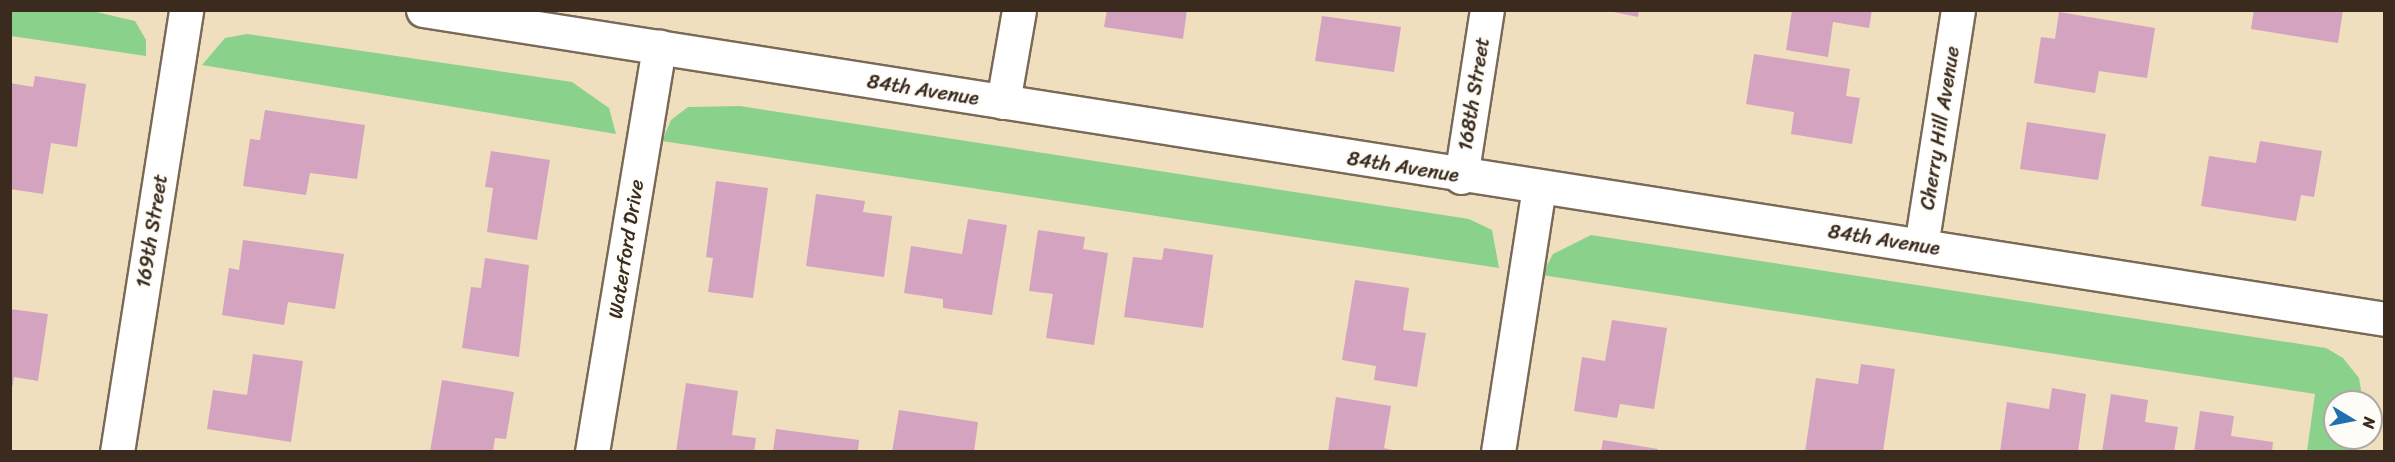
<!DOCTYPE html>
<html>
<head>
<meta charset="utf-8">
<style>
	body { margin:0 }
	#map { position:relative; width:2395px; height:462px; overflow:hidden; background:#efdfbf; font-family:Sriracha,sans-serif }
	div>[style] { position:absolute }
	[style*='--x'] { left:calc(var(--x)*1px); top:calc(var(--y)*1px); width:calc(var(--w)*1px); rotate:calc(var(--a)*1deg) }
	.green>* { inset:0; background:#8ad18c }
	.building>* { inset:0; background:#d3a3c0 }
	.roads { filter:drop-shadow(2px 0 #7a6956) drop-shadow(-2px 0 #7a6956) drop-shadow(0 2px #7a6956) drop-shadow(0 -2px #7a6956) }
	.minor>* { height:33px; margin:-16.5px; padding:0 16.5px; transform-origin:16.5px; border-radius:16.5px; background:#fff }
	span { translate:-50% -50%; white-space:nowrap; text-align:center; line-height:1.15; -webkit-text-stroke:5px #fdfcf7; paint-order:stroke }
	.street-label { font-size:20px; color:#3b2a1e }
	.frame { position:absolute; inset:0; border:12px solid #3b2a1e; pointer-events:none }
	.north { position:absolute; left:2323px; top:390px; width:60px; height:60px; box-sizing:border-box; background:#fdfcf7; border:2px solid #afa8a0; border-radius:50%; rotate:100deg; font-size:16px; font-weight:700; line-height:24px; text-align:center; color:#3b2a1e }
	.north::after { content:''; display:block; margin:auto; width:21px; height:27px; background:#1f6fb2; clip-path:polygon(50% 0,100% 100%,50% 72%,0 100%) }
</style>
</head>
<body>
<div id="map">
	<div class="green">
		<i style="clip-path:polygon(10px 11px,92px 11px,135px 21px,146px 40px,146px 56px,11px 36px)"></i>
		<i style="clip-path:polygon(247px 34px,572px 82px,609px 108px,616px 134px,202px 65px,225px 38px)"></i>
		<i style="clip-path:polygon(740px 106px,1469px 219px,1492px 230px,1499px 268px,662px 141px,671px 120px,688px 107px)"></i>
		<i style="clip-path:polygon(1591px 235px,2326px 348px,2343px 358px,2359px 378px,2363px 402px,2335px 402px,2335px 438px,2359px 438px,2357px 451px,2307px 451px,2315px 394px,1542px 275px,1553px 254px)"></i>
	</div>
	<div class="building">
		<i style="clip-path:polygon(1107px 10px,1187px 10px,1183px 39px,1104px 27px)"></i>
		<i style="clip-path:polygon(1604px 10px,1639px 10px,1638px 17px)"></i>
		<i style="clip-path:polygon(1792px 10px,1872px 10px,1869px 28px,1833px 22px,1828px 57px,1786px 50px)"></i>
		<i style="clip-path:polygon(2254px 10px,2343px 10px,2338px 43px,2251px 29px)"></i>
		<i style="clip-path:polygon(2059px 12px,2155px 28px,2147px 78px,2099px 71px,2095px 93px,2034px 83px,2041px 37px,2055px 39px)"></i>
		<i style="clip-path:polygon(1322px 16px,1401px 27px,1394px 72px,1315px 61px)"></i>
		<i style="clip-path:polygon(1754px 54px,1850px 69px,1846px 96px,1860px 98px,1852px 144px,1791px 134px,1794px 112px,1746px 104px)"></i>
		<i style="clip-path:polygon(35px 76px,86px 84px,77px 147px,51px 143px,43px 194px,10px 189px,10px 83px,33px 87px)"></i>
		<i style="clip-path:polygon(265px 110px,365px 125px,357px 179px,310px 173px,306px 195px,243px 186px,250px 139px,260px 140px)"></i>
		<i style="clip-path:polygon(2027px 122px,2106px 134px,2098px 180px,2020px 169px)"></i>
		<i style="clip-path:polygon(2260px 141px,2322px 151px,2314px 197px,2301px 195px,2296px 221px,2201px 206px,2209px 156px,2256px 163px)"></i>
		<i style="clip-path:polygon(491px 151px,550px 160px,537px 240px,487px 232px,493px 188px,485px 187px)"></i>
		<i style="clip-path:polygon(716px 181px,768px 188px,753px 298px,708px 292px,713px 258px,706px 257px)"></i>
		<i style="clip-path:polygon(816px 194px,865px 201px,863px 212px,892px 216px,884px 277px,806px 266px)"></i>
		<i style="clip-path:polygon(968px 219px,1007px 225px,992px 315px,943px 308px,943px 299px,904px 293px,911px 246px,962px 254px)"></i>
		<i style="clip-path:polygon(1038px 230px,1085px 237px,1083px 249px,1108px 253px,1094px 345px,1046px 338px,1053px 294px,1029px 291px)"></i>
		<i style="clip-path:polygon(243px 240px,344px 254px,335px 309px,288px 302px,284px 325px,222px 315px,229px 268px,239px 270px)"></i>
		<i style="clip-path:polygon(1164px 248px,1213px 255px,1203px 328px,1124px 317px,1133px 257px,1162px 260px)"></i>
		<i style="clip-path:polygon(485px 258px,529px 265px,519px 357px,462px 348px,471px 287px,481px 288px)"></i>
		<i style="clip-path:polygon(1355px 280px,1409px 288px,1403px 330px,1426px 333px,1417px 387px,1374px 380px,1376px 366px,1342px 360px)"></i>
		<i style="clip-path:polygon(10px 309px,48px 314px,38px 381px,14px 377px,12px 388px)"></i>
		<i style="clip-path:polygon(1612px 320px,1667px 328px,1654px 409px,1620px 404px,1617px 418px,1574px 411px,1582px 357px,1605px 361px)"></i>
		<i style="clip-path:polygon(253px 354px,303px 361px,291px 442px,207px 429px,213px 390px,247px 395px)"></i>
		<i style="clip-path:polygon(1861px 364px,1895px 369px,1883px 452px,1805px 452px,1816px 378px,1858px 384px)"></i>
		<i style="clip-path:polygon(442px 380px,514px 392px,506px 439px,495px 438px,493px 452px,430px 452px)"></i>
		<i style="clip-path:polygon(686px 383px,738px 391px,732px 435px,756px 438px,754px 452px,676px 452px)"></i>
		<i style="clip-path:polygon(2052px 388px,2086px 394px,2078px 452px,2000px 452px,2007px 402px,2049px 409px)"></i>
		<i style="clip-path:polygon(2111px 394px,2148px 400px,2145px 422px,2178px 427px,2174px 452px,2102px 452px)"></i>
		<i style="clip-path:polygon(1336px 397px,1391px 406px,1384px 448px,1401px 452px,1328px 452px)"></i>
		<i style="clip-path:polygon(899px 410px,978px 422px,974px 452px,892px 452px)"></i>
		<i style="clip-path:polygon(2200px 411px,2234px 416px,2231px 436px,2273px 442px,2272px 452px,2194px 452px)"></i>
		<i style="clip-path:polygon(776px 429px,859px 440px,858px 452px,773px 452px)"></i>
		<i style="clip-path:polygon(1603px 440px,1658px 449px,1657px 452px,1601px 452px)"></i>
	</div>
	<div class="roads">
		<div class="minor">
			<i style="--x:423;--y:10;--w:1985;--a:8.95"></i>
			<i style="--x:1003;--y:102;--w:93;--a:-80.1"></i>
			<i style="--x:1461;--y:177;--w:169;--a:-81.2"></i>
			<i style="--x:1921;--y:246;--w:239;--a:-81.1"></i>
			<i style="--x:117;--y:452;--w:447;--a:-81.1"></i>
			<i style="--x:592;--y:452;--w:411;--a:-80.6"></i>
			<i style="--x:1498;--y:452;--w:268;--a:-81.2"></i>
		</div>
	</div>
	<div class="street-label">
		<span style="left:923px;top:90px;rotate:9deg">84th Avenue</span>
		<span style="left:1474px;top:94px;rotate:-81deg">168th Street</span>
		<span style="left:1940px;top:128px;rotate:-81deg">Cherry Hill Avenue</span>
		<span style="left:1403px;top:167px;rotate:9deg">84th Avenue</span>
		<span style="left:152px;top:231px;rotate:-81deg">169th Street</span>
		<span style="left:1884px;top:240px;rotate:9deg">84th Avenue</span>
		<span style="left:626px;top:249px;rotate:-81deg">Waterford Drive</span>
	</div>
	<div class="frame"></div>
	<div class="north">N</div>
</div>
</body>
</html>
